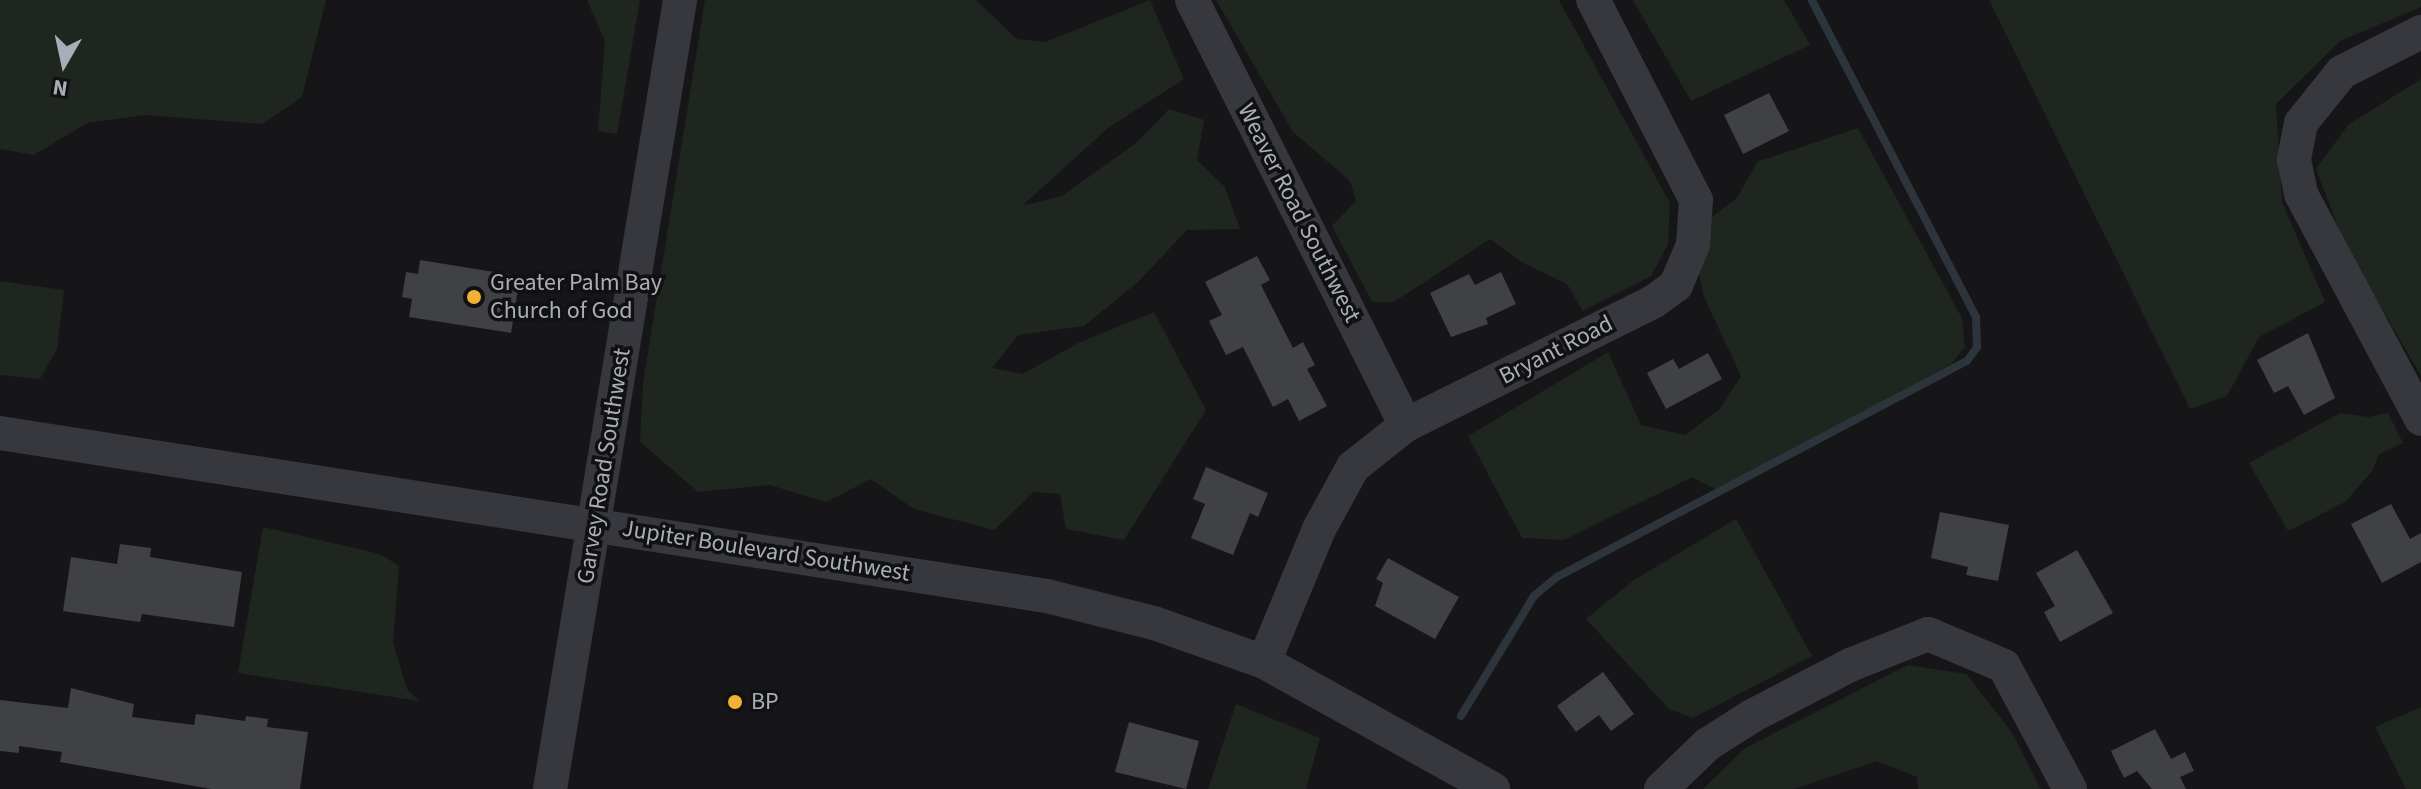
<!DOCTYPE html>
<html>
<head>
<meta charset="utf-8">
<style>
	body { margin:0 }
	#map { position:relative; width:2421px; height:789px; overflow:hidden; background:#161618; font-family:"Source Sans 3",sans-serif }
	div>[style] { position:absolute }
	[style*='--x'] { left:calc(var(--x)*1px); top:calc(var(--y)*1px); width:calc(var(--w)*1px); rotate:calc(var(--a)*1deg) }
	.green>* { inset:0; background:#1e261f }
	.stream>* { height:8px; margin:-4px; padding:0 4px; transform-origin:4px; border-radius:4px; background:#2c353c }
	.building>* { inset:0; background:#404145 }
	.minor>* { height:34px; margin:-17px; padding:0 17px; transform-origin:17px; border-radius:17px; background:#37383d }
	.dots>* { width:22px; height:22px; translate:-50% -50%; box-sizing:border-box; border:4px solid #111113; border-radius:50% }
	span { translate:-50% -50%; white-space:nowrap; text-align:center; line-height:1.15; -webkit-text-stroke:7px #111113; paint-order:stroke }
	.street-label { font-size:24px; color:#a8adb8 }
	.poi-label { font-size:24px; color:#a8adb8 }
	.left { translate:0 -50%; text-align:left }
	.north { position:absolute; left:24px; top:24px; width:80px; height:80px; -webkit-text-stroke:6px #111113; paint-order:stroke; rotate:189deg; font-size:22px; font-weight:700; line-height:32px; text-align:center; color:#a8adb8 }
	.north::after { content:''; display:block; margin:auto; width:28px; height:36px; background:#a8adb8; clip-path:polygon(50% 0,100% 100%,50% 72%,0 100%) }
</style>
</head>
<body>
<div id="map">
	<div class="green">
		<i style="clip-path:polygon(0 0,326px 0,302px 97px,262px 124px,145px 115px,87px 123px,34px 155px,0 149px)"></i>
		<i style="clip-path:polygon(587px 0,640px 0,617px 134px,598px 131px,605px 41px)"></i>
		<i style="clip-path:polygon(705px 0,976px 0,1017px 39px,1045px 42px,1150px 0,1184px 79px,1108px 128px,1022px 206px,1062px 196px,1135px 144px,1169px 109px,1204px 120px,1197px 160px,1225px 187px,1240px 229px,1187px 230px,1138px 282px,1084px 326px,1018px 335px,992px 368px,1023px 374px,1078px 343px,1154px 312px,1206px 410px,1124px 540px,1066px 529px,1060px 494px,1034px 492px,994px 530px,914px 509px,871px 479px,826px 502px,770px 485px,698px 492px,640px 442px,643px 383px)"></i>
		<i style="clip-path:polygon(1216px 0,1559px 0,1670px 203px,1668px 244px,1651px 276px,1583px 311px,1567px 284px,1523px 263px,1490px 239px,1394px 302px,1372px 302px,1332px 226px,1356px 201px,1350px 181px,1293px 132px)"></i>
		<i style="clip-path:polygon(1633px 0,1784px 0,1810px 45px,1691px 101px)"></i>
		<i style="clip-path:polygon(1989px 0,2421px 0,2421px 7px,2340px 41px,2276px 104px,2282px 202px,2325px 302px,2259px 337px,2227px 396px,2190px 409px)"></i>
		<i style="clip-path:polygon(2421px 79px,2421px 376px,2345px 245px,2316px 169px,2348px 125px)"></i>
		<i style="clip-path:polygon(1858px 128px,1962px 318px,1965px 347px,1951px 364px,1718px 491px,1692px 477px,1564px 540px,1522px 538px,1468px 436px,1608px 352px,1641px 425px,1685px 435px,1720px 409px,1741px 376px,1704px 297px,1699px 273px,1709px 219px,1737px 198px,1757px 162px)"></i>
		<i style="clip-path:polygon(0 281px,64px 290px,57px 349px,40px 379px,0 375px)"></i>
		<i style="clip-path:polygon(2340px 413px,2368px 417px,2388px 413px,2403px 443px,2379px 454px,2373px 470px,2345px 502px,2288px 531px,2249px 463px)"></i>
		<i style="clip-path:polygon(1736px 519px,1812px 656px,1693px 718px,1669px 709px,1586px 619px,1634px 580px)"></i>
		<i style="clip-path:polygon(263px 527px,380px 554px,399px 566px,393px 643px,407px 689px,419px 701px,238px 673px)"></i>
		<i style="clip-path:polygon(1908px 665px,1966px 674px,2011px 731px,2041px 789px,1918px 789px,1917px 777px,1877px 761px,1794px 789px,1703px 789px,1745px 748px)"></i>
		<i style="clip-path:polygon(1236px 704px,1320px 738px,1306px 789px,1208px 789px)"></i>
		<i style="clip-path:polygon(2421px 707px,2421px 789px,2406px 789px,2375px 727px)"></i>
	</div>
	<div class="stream">
		<i style="--x:1461;--y:716;--w:140;--a:-58.7"></i>
		<i style="--x:1534;--y:596;--w:30;--a:-40"></i>
		<i style="--x:1557;--y:577;--w:463;--a:-27.8"></i>
		<i style="--x:1967;--y:361;--w:17;--a:-54"></i>
		<i style="--x:1977;--y:347;--w:30;--a:-92"></i>
		<i style="--x:1976;--y:317;--w:357;--a:-117.4"></i>
	</div>
	<div class="building">
		<i style="clip-path:polygon(1769px 93px,1789px 131px,1743px 154px,1724px 115px)"></i>
		<i style="clip-path:polygon(1257px 256px,1270px 280px,1261px 285px,1293px 348px,1303px 342px,1315px 365px,1307px 369px,1327px 406px,1299px 421px,1288px 399px,1273px 407px,1243px 347px,1226px 355px,1209px 321px,1222px 315px,1205px 282px)"></i>
		<i style="clip-path:polygon(420px 260px,520px 276px,511px 333px,409px 317px,412px 299px,402px 297px,406px 272px,418px 274px)"></i>
		<i style="clip-path:polygon(1501px 272px,1516px 304px,1486px 318px,1488px 324px,1451px 337px,1430px 293px,1469px 274px,1475px 285px)"></i>
		<i style="clip-path:polygon(2308px 333px,2335px 398px,2304px 415px,2288px 386px,2274px 393px,2257px 360px)"></i>
		<i style="clip-path:polygon(1708px 353px,1722px 379px,1666px 409px,1647px 373px,1673px 359px,1679px 369px)"></i>
		<i style="clip-path:polygon(1206px 467px,1268px 493px,1258px 517px,1250px 513px,1233px 555px,1191px 538px,1205px 504px,1193px 499px)"></i>
		<i style="clip-path:polygon(2391px 504px,2410px 539px,2421px 533px,2421px 562px,2382px 583px,2351px 524px)"></i>
		<i style="clip-path:polygon(1940px 512px,2009px 525px,1998px 581px,1966px 575px,1968px 567px,1931px 558px)"></i>
		<i style="clip-path:polygon(120px 544px,151px 548px,150px 557px,242px 572px,234px 627px,142px 614px,140px 622px,63px 611px,71px 557px,117px 564px)"></i>
		<i style="clip-path:polygon(2077px 550px,2113px 613px,2060px 642px,2044px 612px,2055px 606px,2036px 573px)"></i>
		<i style="clip-path:polygon(1388px 558px,1459px 597px,1435px 639px,1375px 606px,1383px 583px,1376px 579px)"></i>
		<i style="clip-path:polygon(1603px 672px,1634px 714px,1611px 731px,1599px 715px,1576px 732px,1557px 706px)"></i>
		<i style="clip-path:polygon(71px 688px,134px 704px,132px 717px,194px 725px,196px 714px,245px 721px,246px 716px,268px 719px,267px 727px,308px 732px,300px 789px,211px 789px,60px 762px,62px 752px,19px 746px,19px 753px,0 751px,0 700px,68px 708px)"></i>
		<i style="clip-path:polygon(1129px 722px,1199px 741px,1186px 789px,1115px 772px)"></i>
		<i style="clip-path:polygon(2155px 729px,2171px 759px,2185px 752px,2194px 771px,2180px 777px,2186px 789px,2152px 789px,2137px 771px,2124px 778px,2118px 766px,2111px 751px)"></i>
	</div>
	<div class="minor">
		<i style="--x:1192;--y:0;--w:476;--a:63.3"></i>
		<i style="--x:2421;--y:32;--w:89;--a:153.1"></i>
		<i style="--x:2342;--y:72;--w:65;--a:128.8"></i>
		<i style="--x:2301;--y:123;--w:38;--a:101"></i>
		<i style="--x:2294;--y:160;--w:35;--a:78"></i>
		<i style="--x:2301;--y:194;--w:255;--a:61.9"></i>
		<i style="--x:0;--y:433;--w:1060;--a:8.85"></i>
		<i style="--x:1047;--y:596;--w:110;--a:14.2"></i>
		<i style="--x:1154;--y:623;--w:117;--a:19.5"></i>
		<i style="--x:1264;--y:662;--w:262;--a:29"></i>
		<i style="--x:1264;--y:662;--w:144;--a:-67.5"></i>
		<i style="--x:1319;--y:529;--w:71;--a:-61.3"></i>
		<i style="--x:1353;--y:467;--w:68;--a:-38.4"></i>
		<i style="--x:1406;--y:425;--w:276;--a:-26.5"></i>
		<i style="--x:1653;--y:302;--w:29;--a:-36"></i>
		<i style="--x:1676;--y:285;--w:43;--a:-67"></i>
		<i style="--x:1693;--y:245;--w:45;--a:-86.2"></i>
		<i style="--x:1696;--y:200;--w:225;--a:-117.2"></i>
		<i style="--x:550;--y:789;--w:800;--a:-80.64"></i>
		<i style="--x:1661;--y:789;--w:65;--a:-43.8"></i>
		<i style="--x:1708;--y:744;--w:52;--a:-32.5"></i>
		<i style="--x:1752;--y:716;--w:110;--a:-27.5"></i>
		<i style="--x:1850;--y:665;--w:84;--a:-21.7"></i>
		<i style="--x:1928;--y:634;--w:82;--a:22.8"></i>
		<i style="--x:2004;--y:666;--w:140;--a:61.8"></i>
	</div>
	<div class="dots">
		<i style="left:474px;top:297px;background:#f2b134"></i>
		<i style="left:735px;top:702px;background:#f2b134"></i>
	</div>
	<div class="street-label">
		<span style="left:1299px;top:213px;rotate:63deg">Weaver Road Southwest</span>
		<span style="left:1556px;top:350px;rotate:-27deg">Bryant Road</span>
		<span style="left:604px;top:466px;rotate:-81deg">Garvey Road Southwest</span>
		<span style="left:766px;top:551px;rotate:9deg">Jupiter Boulevard Southwest</span>
	</div>
	<div class="poi-label">
		<span class="left" style="left:490px;top:297px">Greater Palm Bay<br>Church of God</span>
		<span class="left" style="left:751px;top:702px">BP</span>
	</div>
	<div class="north">N</div>
</div>
</body>
</html>
